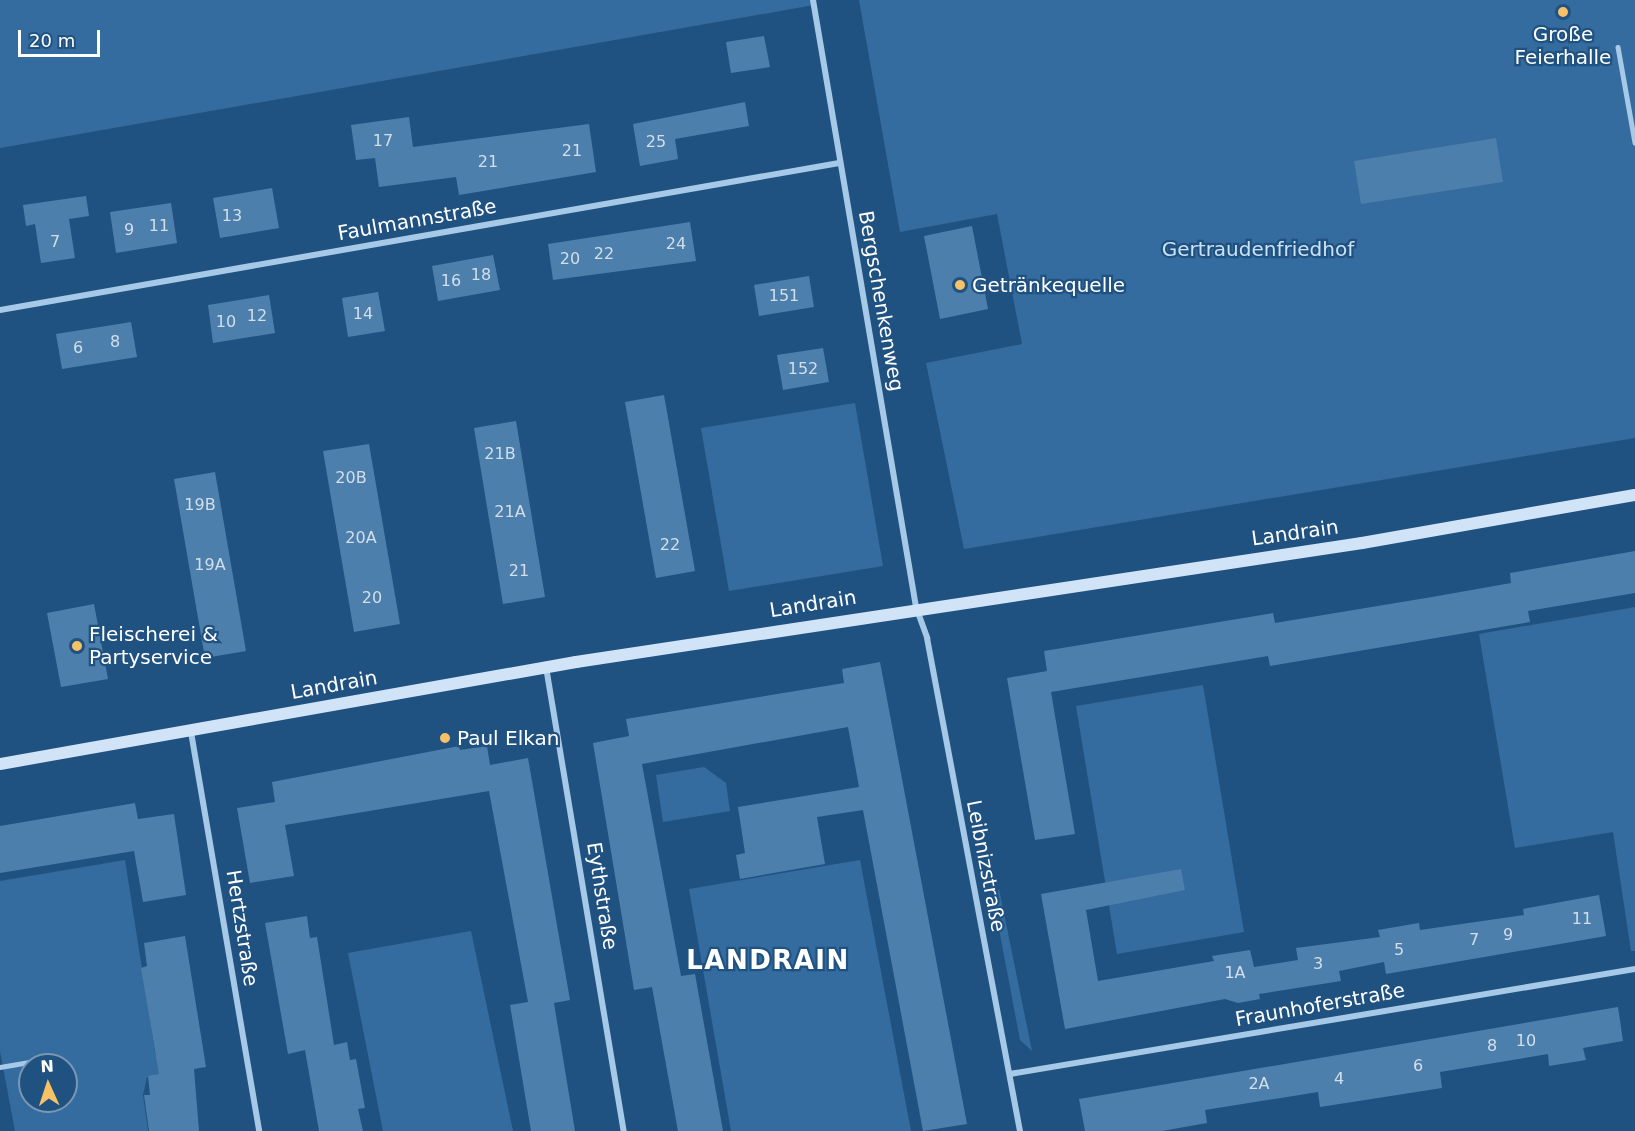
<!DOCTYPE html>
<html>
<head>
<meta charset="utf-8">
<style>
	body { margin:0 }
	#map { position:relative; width:1635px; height:1131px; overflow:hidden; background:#205281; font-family:"DejaVu Sans",sans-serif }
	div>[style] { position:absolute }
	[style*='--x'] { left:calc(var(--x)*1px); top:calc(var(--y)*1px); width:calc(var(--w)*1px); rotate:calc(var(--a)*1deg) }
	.green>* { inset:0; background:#346c9f }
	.building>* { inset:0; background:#4d7fac }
	.lane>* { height:4.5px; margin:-2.25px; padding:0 2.25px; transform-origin:2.25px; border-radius:2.25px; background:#a6c9e8 }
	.street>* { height:6px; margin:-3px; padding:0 3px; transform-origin:3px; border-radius:3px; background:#a6c9e8 }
	.secondary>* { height:12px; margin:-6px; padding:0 6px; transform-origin:6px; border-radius:6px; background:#d1e4f7 }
	.dots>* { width:16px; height:16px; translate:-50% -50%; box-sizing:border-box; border:3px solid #205281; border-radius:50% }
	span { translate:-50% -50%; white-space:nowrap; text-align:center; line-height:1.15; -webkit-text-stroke:4.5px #205281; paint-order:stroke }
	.number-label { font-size:16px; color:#d2dfea }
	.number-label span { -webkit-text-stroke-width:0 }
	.poi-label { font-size:20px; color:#fff }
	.left { translate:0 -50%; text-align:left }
	.street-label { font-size:20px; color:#fff }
	.park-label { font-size:20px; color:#cae2f6 }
	.district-label { font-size:26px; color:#fff; font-weight:700; letter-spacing:1.5px }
	.north { position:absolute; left:18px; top:1053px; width:60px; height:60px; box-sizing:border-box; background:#205281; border:2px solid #7997b3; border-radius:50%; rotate:357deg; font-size:16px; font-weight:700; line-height:24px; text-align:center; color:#fff }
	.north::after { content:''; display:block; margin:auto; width:21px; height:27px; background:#f6c167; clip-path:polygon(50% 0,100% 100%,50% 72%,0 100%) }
	.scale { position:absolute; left:18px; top:30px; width:82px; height:27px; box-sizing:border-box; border:3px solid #fff; border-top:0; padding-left:8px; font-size:18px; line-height:21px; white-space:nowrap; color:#fff; -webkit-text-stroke:4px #205281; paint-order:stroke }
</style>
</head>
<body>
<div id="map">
	<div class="green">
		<i style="clip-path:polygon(0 0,812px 0,814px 5px,0 148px)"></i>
		<i style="clip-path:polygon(859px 0,1635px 0,1635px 438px,964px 549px,926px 363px,1022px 344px,997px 214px,900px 232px)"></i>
		<i style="clip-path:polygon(855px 403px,883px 566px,729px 591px,701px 428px)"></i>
		<i style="clip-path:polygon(1635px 607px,1635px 951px,1631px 951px,1613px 832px,1515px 848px,1479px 634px)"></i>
		<i style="clip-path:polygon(1203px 685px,1244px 932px,1117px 954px,1076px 706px)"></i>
		<i style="clip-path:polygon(704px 767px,726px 783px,730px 811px,663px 822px,656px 775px)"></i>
		<i style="clip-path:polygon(evenodd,125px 860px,155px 1052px,165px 1073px,147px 1077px,143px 1095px,148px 1131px,15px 1131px,0 1051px,0 881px,125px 860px,30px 1065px,66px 1065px,66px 1101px,30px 1101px,30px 1065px)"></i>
		<i style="clip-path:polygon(860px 860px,911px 1131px,731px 1131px,689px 889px)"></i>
		<i style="clip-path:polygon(999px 889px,1032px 1051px,1020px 1040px,993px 897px)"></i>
		<i style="clip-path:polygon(471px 931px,513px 1131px,383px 1131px,348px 953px)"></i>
	</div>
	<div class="building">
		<i style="clip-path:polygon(764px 36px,770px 67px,731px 73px,726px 42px)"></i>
		<i style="clip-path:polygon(745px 102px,749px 126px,675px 139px,678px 159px,640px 166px,633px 124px)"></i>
		<i style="clip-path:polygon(409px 117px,413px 147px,589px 124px,596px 172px,459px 195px,456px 177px,379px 187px,375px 158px,356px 160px,351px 125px)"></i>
		<i style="clip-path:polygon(1496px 138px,1503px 182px,1361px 204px,1354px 161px)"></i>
		<i style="clip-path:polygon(272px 188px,279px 228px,220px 238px,213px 198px)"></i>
		<i style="clip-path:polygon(86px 196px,89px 216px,69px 219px,75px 258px,41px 263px,35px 224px,26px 226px,23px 205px)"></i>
		<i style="clip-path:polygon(171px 203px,177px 243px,116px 253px,110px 212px)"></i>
		<i style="clip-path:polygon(690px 222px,696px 261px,553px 280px,548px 244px)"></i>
		<i style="clip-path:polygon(972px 226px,988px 309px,940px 319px,924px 236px)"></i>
		<i style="clip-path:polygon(493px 255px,500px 290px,438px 301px,432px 266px)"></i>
		<i style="clip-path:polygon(809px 276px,814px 307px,759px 316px,754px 285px)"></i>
		<i style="clip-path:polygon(378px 292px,385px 331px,348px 337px,342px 298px)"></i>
		<i style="clip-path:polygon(269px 295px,275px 333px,213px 343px,208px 305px)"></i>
		<i style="clip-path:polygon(131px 322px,137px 357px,62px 369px,56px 334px)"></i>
		<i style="clip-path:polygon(823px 348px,829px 382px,783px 390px,777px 355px)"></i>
		<i style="clip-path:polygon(664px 395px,695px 571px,656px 578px,625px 402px)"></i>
		<i style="clip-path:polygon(516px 421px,545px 597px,503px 604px,474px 428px)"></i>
		<i style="clip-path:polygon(369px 444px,400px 624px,354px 632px,323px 451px)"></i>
		<i style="clip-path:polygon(215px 472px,246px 651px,205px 658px,174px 479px)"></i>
		<i style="clip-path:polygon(1635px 551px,1635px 593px,1528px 611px,1530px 622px,1270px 666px,1268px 656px,1051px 692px,1075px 834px,1035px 840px,1007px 678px,1047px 671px,1044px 651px,1273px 613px,1275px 623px,1432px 597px,1511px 583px,1510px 573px)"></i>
		<i style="clip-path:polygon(94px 604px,108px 679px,61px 687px,47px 613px)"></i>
		<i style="clip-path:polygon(880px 662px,967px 1124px,923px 1131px,863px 810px,817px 817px,825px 864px,740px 879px,736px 855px,745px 853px,738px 807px,859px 787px,848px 727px,642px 764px,681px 976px,695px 974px,723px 1131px,678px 1131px,652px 987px,634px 990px,593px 743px,629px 736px,626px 719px,844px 683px,842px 669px)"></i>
		<i style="clip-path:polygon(459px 746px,460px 750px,487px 746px,490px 765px,528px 758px,570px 1000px,554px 1003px,575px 1131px,531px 1131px,510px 1005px,528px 1002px,489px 791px,285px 825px,294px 876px,250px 883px,237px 808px,275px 802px,272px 782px)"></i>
		<i style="clip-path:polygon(135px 803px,138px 819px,174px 814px,186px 895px,143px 902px,134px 851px,0 873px,0 826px)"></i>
		<i style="clip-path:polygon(1181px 869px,1185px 890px,1086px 910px,1098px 981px,1214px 961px,1212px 956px,1250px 950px,1254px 967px,1298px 960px,1296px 948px,1380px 937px,1378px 930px,1419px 923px,1420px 930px,1524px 915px,1523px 909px,1599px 895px,1606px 936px,1386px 974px,1384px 962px,1339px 971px,1341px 981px,1259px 994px,1260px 999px,1238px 1003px,1225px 999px,1065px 1029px,1041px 894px)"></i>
		<i style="clip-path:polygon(307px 916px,310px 938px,317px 937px,334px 1045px,347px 1042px,350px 1060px,356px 1059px,365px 1108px,358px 1109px,363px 1131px,319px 1131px,305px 1050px,288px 1054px,265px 923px)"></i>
		<i style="clip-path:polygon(185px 936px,206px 1067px,194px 1069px,199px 1131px,149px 1131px,144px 1095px,150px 1095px,148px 1076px,159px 1074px,141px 968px,147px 966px,144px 943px)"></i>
		<i style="clip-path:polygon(1618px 1007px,1623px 1041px,1583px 1048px,1586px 1060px,1549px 1066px,1548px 1054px,1440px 1072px,1442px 1088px,1320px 1107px,1318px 1092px,1205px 1110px,1207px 1123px,1162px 1131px,1085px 1131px,1079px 1099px)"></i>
	</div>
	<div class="lane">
		<i style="--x:1618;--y:47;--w:97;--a:79.9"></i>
		<i style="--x:0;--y:1067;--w:49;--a:-9.5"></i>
	</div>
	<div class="street">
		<i style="--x:813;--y:0;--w:616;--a:80.37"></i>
		<i style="--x:916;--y:607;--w:33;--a:70"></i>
		<i style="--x:927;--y:638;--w:502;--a:79.32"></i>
		<i style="--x:0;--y:310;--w:852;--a:-9.94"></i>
		<i style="--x:546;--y:667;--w:471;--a:80.5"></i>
		<i style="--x:191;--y:732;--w:405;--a:80.3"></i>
		<i style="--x:1010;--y:1074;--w:634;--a:-9.54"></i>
	</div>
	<div class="secondary">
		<i style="--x:0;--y:764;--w:585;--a:-10.04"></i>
		<i style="--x:576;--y:662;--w:795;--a:-8.61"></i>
		<i style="--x:1362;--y:543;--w:277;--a:-10"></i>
	</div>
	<div class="dots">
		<i style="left:1563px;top:12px;background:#f6c167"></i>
		<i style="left:960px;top:285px;background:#f6c167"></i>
		<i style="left:77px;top:646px;background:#f6c167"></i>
		<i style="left:445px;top:738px;background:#f6c167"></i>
	</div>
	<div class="number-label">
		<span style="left:383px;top:141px">17</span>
		<span style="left:656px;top:142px">25</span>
		<span style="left:572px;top:151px">21</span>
		<span style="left:488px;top:162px">21</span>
		<span style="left:232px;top:216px">13</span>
		<span style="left:159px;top:226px">11</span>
		<span style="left:129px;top:230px">9</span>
		<span style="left:55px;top:242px">7</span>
		<span style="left:676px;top:244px">24</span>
		<span style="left:604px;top:254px">22</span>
		<span style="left:570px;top:259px">20</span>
		<span style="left:481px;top:275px">18</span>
		<span style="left:451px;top:281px">16</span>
		<span style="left:784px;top:296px">151</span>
		<span style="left:363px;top:314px">14</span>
		<span style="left:257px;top:316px">12</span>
		<span style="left:226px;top:322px">10</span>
		<span style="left:115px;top:342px">8</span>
		<span style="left:78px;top:348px">6</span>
		<span style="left:803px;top:369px">152</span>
		<span style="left:500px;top:454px">21B</span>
		<span style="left:351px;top:478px">20B</span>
		<span style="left:200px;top:505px">19B</span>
		<span style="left:510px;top:512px">21A</span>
		<span style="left:361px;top:538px">20A</span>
		<span style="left:670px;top:545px">22</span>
		<span style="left:210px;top:565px">19A</span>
		<span style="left:519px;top:571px">21</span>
		<span style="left:372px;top:598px">20</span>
		<span style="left:1582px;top:919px">11</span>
		<span style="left:1508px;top:935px">9</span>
		<span style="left:1474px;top:940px">7</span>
		<span style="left:1399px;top:950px">5</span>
		<span style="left:1318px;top:964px">3</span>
		<span style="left:1235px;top:973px">1A</span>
		<span style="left:1526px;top:1041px">10</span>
		<span style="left:1492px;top:1046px">8</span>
		<span style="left:1418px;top:1066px">6</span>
		<span style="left:1339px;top:1079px">4</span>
		<span style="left:1259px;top:1084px">2A</span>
	</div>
	<div class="poi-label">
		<span style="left:1563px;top:46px">Große<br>Feierhalle</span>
		<span class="left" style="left:972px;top:285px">Getränkequelle</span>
		<span class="left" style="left:89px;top:646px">Fleischerei &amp;<br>Partyservice</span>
		<span class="left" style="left:457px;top:738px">Paul Elkan</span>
	</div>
	<div class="street-label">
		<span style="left:417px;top:220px;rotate:-10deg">Faulmannstraße</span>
		<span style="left:881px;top:301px;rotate:80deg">Bergschenkenweg</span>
		<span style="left:1295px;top:533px;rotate:-8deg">Landrain</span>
		<span style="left:813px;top:604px;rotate:-9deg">Landrain</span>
		<span style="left:334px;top:685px;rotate:-10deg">Landrain</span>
		<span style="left:986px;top:866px;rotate:79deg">Leibnizstraße</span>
		<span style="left:602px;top:896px;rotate:81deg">Eythstraße</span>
		<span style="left:242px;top:928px;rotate:81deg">Hertzstraße</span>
		<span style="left:1320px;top:1005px;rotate:-10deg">Fraunhoferstraße</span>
	</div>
	<div class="park-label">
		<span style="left:1258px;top:249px">Gertraudenfriedhof</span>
	</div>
	<div class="district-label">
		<span style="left:768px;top:961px">LANDRAIN</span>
	</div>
	<div class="north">N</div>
	<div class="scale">20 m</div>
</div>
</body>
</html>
